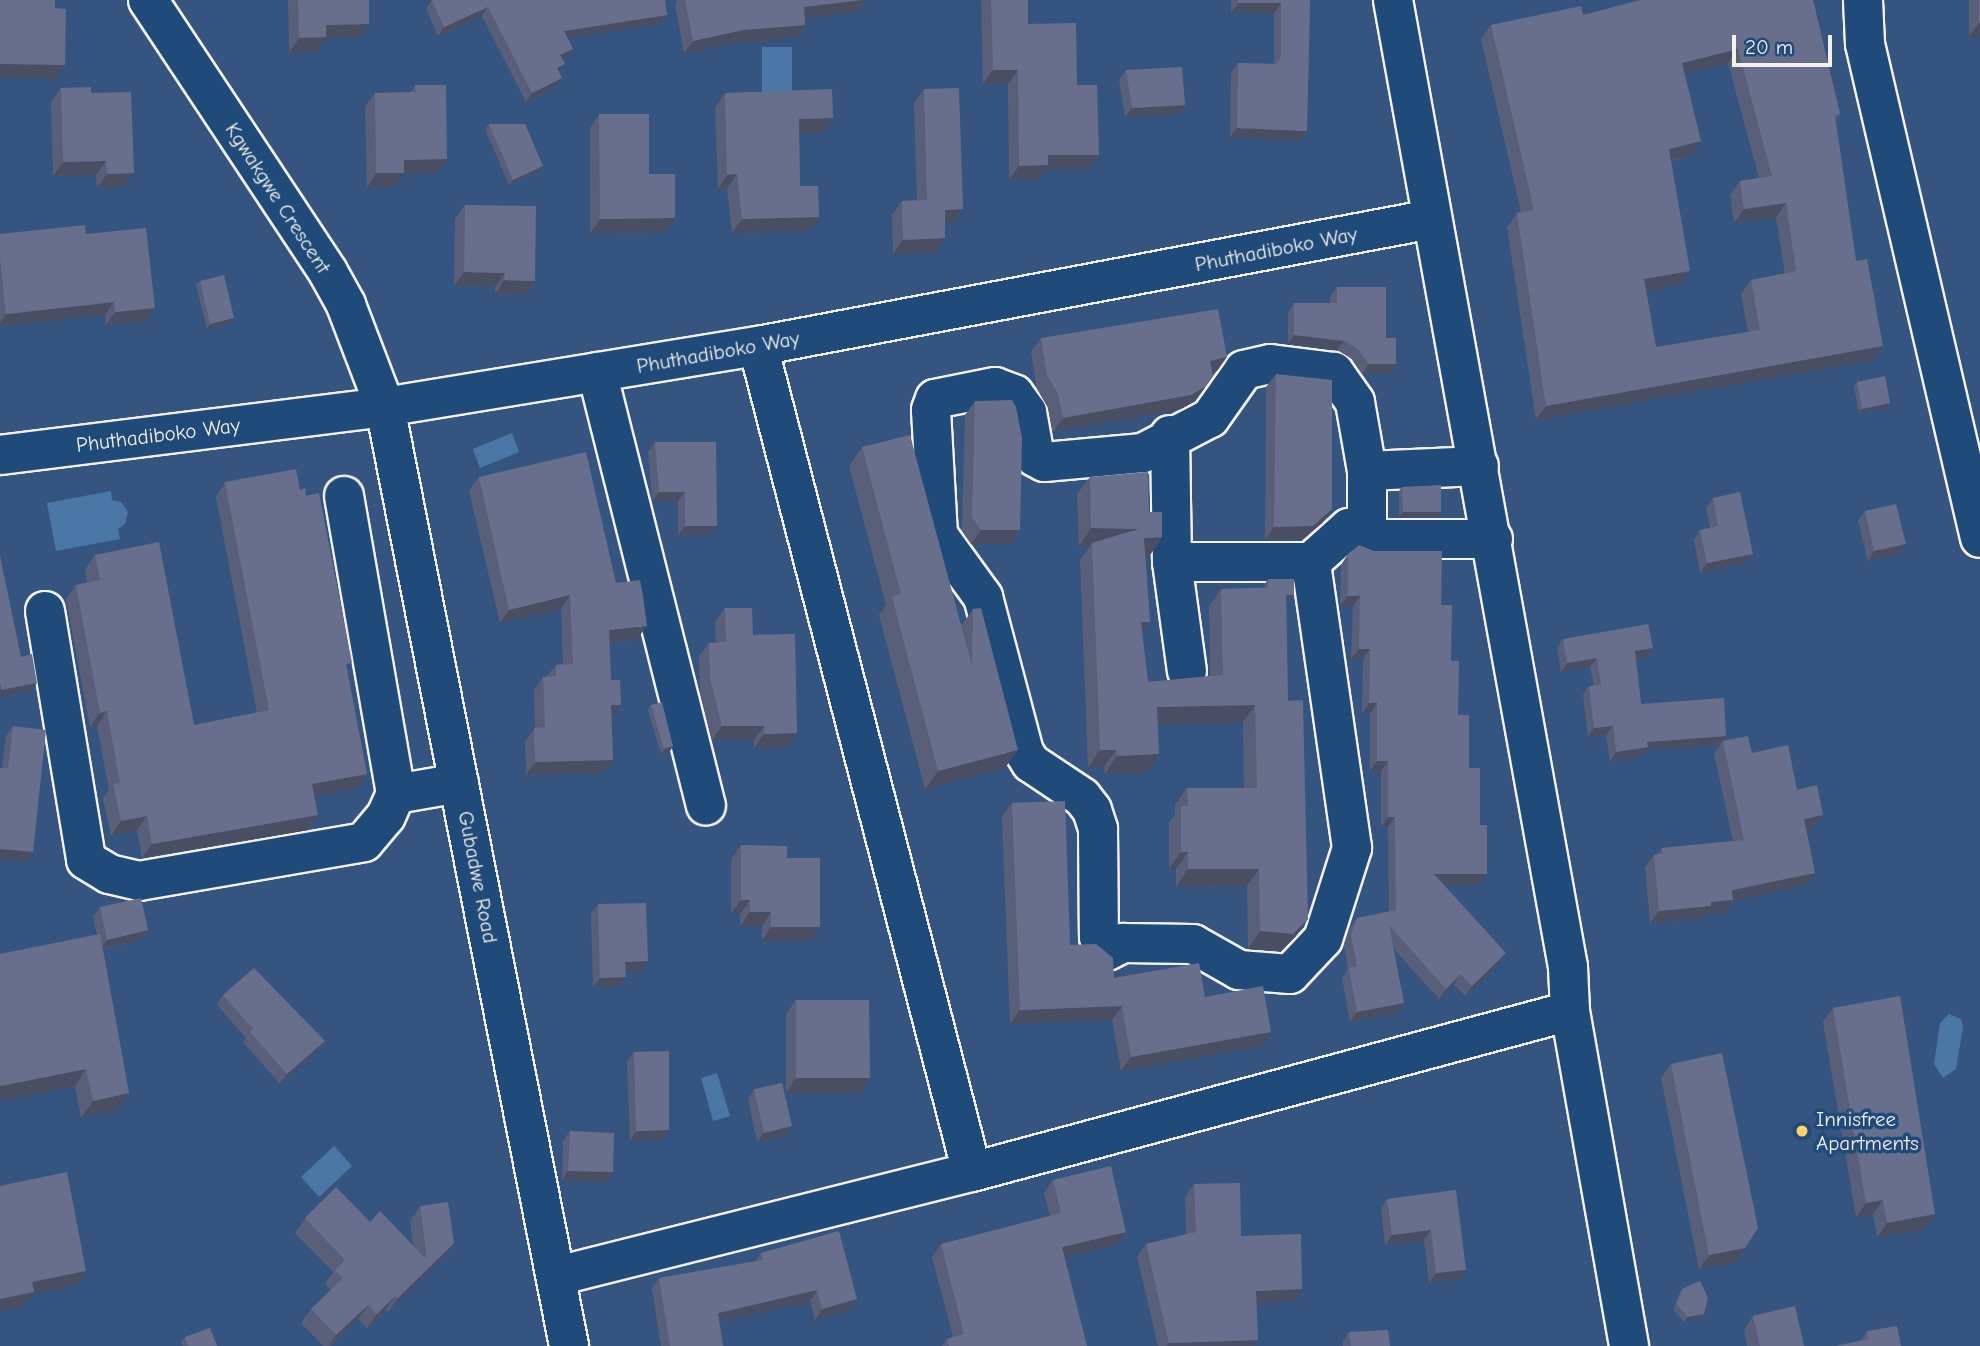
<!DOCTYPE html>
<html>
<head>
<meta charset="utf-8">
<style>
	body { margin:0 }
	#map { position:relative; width:1980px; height:1346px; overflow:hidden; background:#355580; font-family:"Comic Neue",sans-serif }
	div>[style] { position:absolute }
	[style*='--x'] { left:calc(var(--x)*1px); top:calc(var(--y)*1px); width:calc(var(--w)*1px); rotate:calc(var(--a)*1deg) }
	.water>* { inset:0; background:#4a77a6 }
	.roads { filter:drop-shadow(2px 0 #f4f1e8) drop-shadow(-2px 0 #f4f1e8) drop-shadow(0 2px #f4f1e8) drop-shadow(0 -2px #f4f1e8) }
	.minor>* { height:38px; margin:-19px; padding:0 19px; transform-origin:19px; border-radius:19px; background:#1f4a7a }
	.wall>* { inset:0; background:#595f79 }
	.shaded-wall>* { inset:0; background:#494e63 }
	.building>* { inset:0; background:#686f8d }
	.dots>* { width:19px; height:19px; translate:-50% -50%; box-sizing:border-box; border:4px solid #1f4a7a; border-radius:50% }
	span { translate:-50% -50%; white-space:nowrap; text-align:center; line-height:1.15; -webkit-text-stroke:7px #1f4a7a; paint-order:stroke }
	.street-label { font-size:21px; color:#f4f1e8 }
	.poi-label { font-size:21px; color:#f4f1e8 }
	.left { translate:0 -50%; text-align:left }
	.scale { position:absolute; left:1732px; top:35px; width:100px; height:32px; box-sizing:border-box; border:4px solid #f4f1e8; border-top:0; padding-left:9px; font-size:21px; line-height:24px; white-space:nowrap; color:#f4f1e8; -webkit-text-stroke:5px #1f4a7a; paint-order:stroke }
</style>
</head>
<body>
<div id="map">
	<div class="water">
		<i style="clip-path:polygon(762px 47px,792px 47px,792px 95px,762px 95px)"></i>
		<i style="clip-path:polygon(512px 433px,519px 452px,480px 468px,473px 449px)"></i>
		<i style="clip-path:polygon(111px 491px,112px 500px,121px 502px,128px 512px,125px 524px,118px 529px,120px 539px,56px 551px,47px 503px)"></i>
		<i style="clip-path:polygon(1949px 1014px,1961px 1019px,1963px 1027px,1956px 1069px,1943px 1078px,1934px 1064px,1940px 1023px)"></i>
		<i style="clip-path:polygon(717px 1073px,730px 1116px,713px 1121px,701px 1078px)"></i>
		<i style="clip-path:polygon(334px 1146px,352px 1166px,319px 1197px,301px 1177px)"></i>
	</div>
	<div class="roads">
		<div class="minor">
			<i style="--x:148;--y:0;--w:326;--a:56.5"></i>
			<i style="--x:328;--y:272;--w:38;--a:61"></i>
			<i style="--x:346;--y:305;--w:109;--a:69.1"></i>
			<i style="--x:385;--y:407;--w:957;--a:78.91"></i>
			<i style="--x:1393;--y:0;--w:983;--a:79.74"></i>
			<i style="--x:1568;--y:967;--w:44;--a:87.4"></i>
			<i style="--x:1570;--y:1011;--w:340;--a:80"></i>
			<i style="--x:1863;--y:0;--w:44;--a:87.4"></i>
			<i style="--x:1865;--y:44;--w:507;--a:76.9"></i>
			<i style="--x:758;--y:346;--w:853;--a:75.48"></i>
			<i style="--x:597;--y:372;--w:447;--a:75.9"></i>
			<i style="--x:1170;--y:435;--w:127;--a:89.1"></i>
			<i style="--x:1172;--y:562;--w:110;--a:82.2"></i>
			<i style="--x:0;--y:455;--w:388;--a:-7.1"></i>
			<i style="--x:385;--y:407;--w:378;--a:-9.3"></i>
			<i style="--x:758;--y:346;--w:686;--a:-10.67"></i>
			<i style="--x:1367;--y:471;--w:112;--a:-2.6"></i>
			<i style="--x:344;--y:496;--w:303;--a:80.1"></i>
			<i style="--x:1367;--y:539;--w:68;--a:-90"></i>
			<i style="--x:1367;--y:471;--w:70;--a:-99.9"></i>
			<i style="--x:1355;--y:402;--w:37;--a:-125"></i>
			<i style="--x:1334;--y:372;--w:64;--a:-172.9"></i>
			<i style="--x:1270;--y:364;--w:27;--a:167"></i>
			<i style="--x:1244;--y:370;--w:59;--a:125.3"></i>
			<i style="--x:1210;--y:418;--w:76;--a:152.4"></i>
			<i style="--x:1143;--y:453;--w:99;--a:174.8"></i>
			<i style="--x:1044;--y:462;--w:10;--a:-151"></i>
			<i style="--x:1035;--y:457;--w:46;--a:-100.1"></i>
			<i style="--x:1027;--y:412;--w:22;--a:-126"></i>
			<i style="--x:1014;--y:394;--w:20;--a:-160"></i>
			<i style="--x:995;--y:387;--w:61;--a:168.7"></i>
			<i style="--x:935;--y:399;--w:12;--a:110"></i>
			<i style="--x:931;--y:410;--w:125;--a:86.8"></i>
			<i style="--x:938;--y:535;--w:77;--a:54"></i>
			<i style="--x:983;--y:597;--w:160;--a:75.2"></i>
			<i style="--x:1024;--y:752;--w:13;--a:58"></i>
			<i style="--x:1031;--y:763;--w:61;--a:33.7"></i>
			<i style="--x:1082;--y:797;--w:16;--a:52"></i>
			<i style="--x:1092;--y:810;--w:20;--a:72"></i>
			<i style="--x:1098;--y:829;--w:108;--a:89.5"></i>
			<i style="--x:1099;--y:937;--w:16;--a:60"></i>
			<i style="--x:1107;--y:951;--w:18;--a:-27"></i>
			<i style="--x:1123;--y:943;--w:70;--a:0.8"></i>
			<i style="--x:1193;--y:944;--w:53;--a:29.5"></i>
			<i style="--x:1239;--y:970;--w:51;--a:4.5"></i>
			<i style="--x:1290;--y:974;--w:48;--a:-46.7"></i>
			<i style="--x:1323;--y:939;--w:96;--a:-72.3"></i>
			<i style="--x:1352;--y:848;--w:289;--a:-98.2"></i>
			<i style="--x:1311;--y:562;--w:51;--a:-41.8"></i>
			<i style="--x:1349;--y:528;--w:21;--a:31"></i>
			<i style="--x:1367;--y:539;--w:126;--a:0"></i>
			<i style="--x:1172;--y:562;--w:139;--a:0"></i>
			<i style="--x:45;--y:611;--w:252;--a:80.6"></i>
			<i style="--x:86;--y:860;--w:27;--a:31"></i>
			<i style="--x:109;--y:874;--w:31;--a:13"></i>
			<i style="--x:139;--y:881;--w:228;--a:-9.8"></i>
			<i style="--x:364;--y:842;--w:34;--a:-50"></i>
			<i style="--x:386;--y:816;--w:24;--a:-66"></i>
			<i style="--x:396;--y:794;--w:64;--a:-9.9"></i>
			<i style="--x:557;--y:1276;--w:428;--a:-14.1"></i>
			<i style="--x:972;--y:1172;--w:619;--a:-15.07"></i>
		</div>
	</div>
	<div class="wall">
		<i style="clip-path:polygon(288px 0,369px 0,369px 24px,359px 38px,326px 38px,317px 52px,289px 53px)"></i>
		<i style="clip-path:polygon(432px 0,667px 15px,661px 23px,568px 38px,567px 57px,563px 59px,565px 64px,559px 72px,556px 86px,526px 102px,482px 16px,438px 36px,426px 9px)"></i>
		<i style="clip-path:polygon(678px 0,862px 0,858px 12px,805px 18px,805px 25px,797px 38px,734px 43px,684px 53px,675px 5px)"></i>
		<i style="clip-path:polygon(981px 0,1028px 0,1028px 24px,1077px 85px,1099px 155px,1089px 169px,1045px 169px,1038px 179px,1009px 180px,1008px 84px,983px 84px)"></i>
		<i style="clip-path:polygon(1231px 0,1310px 0,1307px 131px,1300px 141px,1230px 137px,1231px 73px,1238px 63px,1274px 64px,1274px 13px,1231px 13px)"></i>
		<i style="clip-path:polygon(evenodd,1813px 0,1840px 114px,1835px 120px,1856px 261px,1873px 360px,1536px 420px,1507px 227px,1517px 213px,1521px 212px,1481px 39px,1491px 25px,1583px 15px,1813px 0,1728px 63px,1759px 178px,1740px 181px,1730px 195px,1734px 223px,1776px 217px,1785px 274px,1751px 280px,1741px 294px,1748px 332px,1656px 347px,1646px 291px,1680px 285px,1671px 161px,1691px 155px,1684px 74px,1728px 63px)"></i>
		<i style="clip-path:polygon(1969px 0,1980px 0,1980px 37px,1969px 37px)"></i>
		<i style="clip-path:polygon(1126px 70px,1185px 105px,1178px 114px,1125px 117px,1119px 80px)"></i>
		<i style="clip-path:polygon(415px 85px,447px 159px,437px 173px,403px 174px,394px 187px,367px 188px,365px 107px,375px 93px,411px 92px)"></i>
		<i style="clip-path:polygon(61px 88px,91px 93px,124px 187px,97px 188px,96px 175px,53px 176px,51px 102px)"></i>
		<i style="clip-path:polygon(924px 89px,963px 209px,953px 223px,945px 223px,936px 252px,893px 254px,892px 215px,902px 201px,917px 200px,914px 103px)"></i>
		<i style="clip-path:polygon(725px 93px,833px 118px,824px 132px,799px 133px,800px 186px,819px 217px,809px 231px,732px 233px,727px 189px,718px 189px,715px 107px)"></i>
		<i style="clip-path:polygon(599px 114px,649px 174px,665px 232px,590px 233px,590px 128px)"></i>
		<i style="clip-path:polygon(489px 124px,540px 171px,509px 185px,485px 129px)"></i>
		<i style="clip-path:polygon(465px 205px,535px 281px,525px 295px,495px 294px,495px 287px,454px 286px,455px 219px)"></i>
		<i style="clip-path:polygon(0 234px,86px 234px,155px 308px,146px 321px,106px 325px,105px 315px,0 326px)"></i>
		<i style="clip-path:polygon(200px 281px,234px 318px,231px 323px,207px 329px,196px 285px)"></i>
		<i style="clip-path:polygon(1337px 287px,1386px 338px,1396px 364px,1389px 374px,1362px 374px,1352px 359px,1337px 350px,1288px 344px,1288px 313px,1294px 303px,1330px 303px,1330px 297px)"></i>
		<i style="clip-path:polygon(1041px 338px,1217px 371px,1212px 372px,1213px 376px,1195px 401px,1181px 409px,1053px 432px,1048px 408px,1037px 389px,1031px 352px)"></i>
		<i style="clip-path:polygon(1276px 374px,1332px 509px,1322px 523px,1303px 539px,1265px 540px,1266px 387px)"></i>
		<i style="clip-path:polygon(1857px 382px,1890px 403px,1887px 408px,1859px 413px,1854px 387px)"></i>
		<i style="clip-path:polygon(975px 401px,1020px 530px,1010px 544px,971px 544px,962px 531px,965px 415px)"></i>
		<i style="clip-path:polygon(655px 442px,710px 535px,678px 535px,678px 501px,652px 501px,648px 452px)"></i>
		<i style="clip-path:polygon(862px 447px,961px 626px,973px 609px,1005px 768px,925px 789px,879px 615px,886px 605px,849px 466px)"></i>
		<i style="clip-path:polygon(479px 477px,616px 583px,637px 639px,609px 643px,613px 760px,603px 773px,526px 775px,525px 741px,535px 728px,534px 690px,543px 677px,547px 676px,556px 665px,563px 664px,561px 609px,500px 623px,469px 491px)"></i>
		<i style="clip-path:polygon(1090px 477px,1149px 512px,1162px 537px,1150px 555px,1145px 555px,1150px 622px,1142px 633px,1148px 682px,1210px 676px,1209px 606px,1221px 589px,1265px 588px,1265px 584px,1268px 579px,1294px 595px,1291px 600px,1286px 600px,1288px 701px,1296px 936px,1281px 951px,1248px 949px,1247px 886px,1176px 887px,1176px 869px,1169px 869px,1169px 823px,1175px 814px,1175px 805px,1187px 788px,1244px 788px,1243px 722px,1158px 724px,1147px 772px,1105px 774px,1104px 767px,1088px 768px,1080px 560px,1090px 546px,1079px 546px,1077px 494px)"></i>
		<i style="clip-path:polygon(225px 482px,300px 490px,347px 670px,367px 774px,357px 788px,314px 796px,308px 830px,142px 858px,137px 830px,111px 836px,103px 798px,109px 790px,97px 726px,90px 727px,66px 599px,76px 585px,87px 583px,85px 569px,95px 555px,194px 725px,257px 713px,216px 497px)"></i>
		<i style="clip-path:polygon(1402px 487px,1438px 517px,1399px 517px,1399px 491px)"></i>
		<i style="clip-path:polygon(1713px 498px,1753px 554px,1746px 563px,1700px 573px,1694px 540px,1700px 530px,1710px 528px,1706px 508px)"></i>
		<i style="clip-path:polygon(1865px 511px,1899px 554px,1868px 561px,1858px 521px)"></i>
		<i style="clip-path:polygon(1348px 554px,1441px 605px,1458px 715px,1469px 768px,1480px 884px,1443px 884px,1499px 964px,1465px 996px,1454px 985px,1439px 999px,1393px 948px,1397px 1013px,1350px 1022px,1342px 978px,1348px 969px,1344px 945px,1350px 928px,1357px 918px,1389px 912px,1388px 827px,1381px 827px,1381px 771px,1370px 771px,1370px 714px,1362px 714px,1363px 659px,1351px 659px,1353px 606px,1340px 606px,1341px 565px)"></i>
		<i style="clip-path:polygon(725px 608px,753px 635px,787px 747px,754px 748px,754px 740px,712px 740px,700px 692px,699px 657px,709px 643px,716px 643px,715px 622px)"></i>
		<i style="clip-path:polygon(1563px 639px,1646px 657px,1636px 659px,1641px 704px,1726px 736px,1723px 741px,1752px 753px,1797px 790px,1823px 815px,1815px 827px,1806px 829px,1815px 873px,1806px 885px,1733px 901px,1724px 913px,1705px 915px,1702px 918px,1650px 923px,1645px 867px,1654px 855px,1657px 854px,1662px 848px,1733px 841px,1714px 754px,1720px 745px,1646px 750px,1642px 756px,1610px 761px,1606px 735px,1588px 737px,1583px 695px,1589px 686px,1594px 686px,1590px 667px,1561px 672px,1557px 648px)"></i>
		<i style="clip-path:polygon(651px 705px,673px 746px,670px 751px,661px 754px,648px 710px)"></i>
		<i style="clip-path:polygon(13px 726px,26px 862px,2px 768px,6px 736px)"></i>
		<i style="clip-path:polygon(1012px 803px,1070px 945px,1114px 978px,1261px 1046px,1121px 1071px,1112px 1020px,1010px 1024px,1002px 817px)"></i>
		<i style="clip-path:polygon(741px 845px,787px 858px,820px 927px,810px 941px,762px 941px,762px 926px,740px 926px,740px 914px,731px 914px,731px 859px)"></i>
		<i style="clip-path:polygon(598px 904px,648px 961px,641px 971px,626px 971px,619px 987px,593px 987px,591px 914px)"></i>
		<i style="clip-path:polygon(100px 907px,148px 930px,141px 940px,103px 949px,129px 1093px,117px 1110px,81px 1118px,75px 1086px,0 1101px,0 954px,97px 935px,93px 917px)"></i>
		<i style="clip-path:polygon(223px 995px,325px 1041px,318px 1050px,280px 1084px,243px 1042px,246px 1038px,217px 1005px)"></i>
		<i style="clip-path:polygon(796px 1000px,870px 1078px,860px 1093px,786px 1093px,786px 1014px)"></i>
		<i style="clip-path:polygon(1833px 1008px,1935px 1214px,1925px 1229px,1877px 1237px,1873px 1214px,1856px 1217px,1823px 1022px)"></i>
		<i style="clip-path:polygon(634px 1052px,662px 1139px,630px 1141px,627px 1061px)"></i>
		<i style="clip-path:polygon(1671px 1064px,1736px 1262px,1699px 1269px,1661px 1078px)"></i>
		<i style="clip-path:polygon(754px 1089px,786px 1136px,757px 1142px,748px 1099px)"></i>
		<i style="clip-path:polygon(570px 1131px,606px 1182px,562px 1180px,563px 1141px)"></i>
		<i style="clip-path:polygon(1053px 1180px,1126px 1232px,1117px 1245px,1064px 1257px,1087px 1346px,942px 1346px,947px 1339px,953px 1337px,932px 1257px,941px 1244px,1050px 1216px,1044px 1193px)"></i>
		<i style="clip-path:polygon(1194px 1184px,1241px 1236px,1293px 1302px,1256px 1303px,1254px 1346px,1158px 1346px,1137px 1257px,1146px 1244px,1186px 1234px,1185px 1197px)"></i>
		<i style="clip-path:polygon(1456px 1190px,1460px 1279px,1429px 1283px,1424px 1240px,1385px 1245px,1381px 1208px,1387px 1199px)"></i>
		<i style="clip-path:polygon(420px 1206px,454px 1243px,444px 1257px,388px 1312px,385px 1310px,367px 1328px,358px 1319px,330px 1346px,323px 1346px,301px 1323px,311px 1309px,331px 1290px,325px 1284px,333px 1272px,295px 1233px,305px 1218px,370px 1222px,413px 1246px,410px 1221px)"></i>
		<i style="clip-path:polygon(761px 1253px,857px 1299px,850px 1310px,815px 1320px,810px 1301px,719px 1322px,723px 1346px,661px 1346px,652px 1288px,659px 1278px,756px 1261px)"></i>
		<i style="clip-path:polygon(1682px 1289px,1704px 1314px,1700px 1318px,1684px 1322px,1673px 1309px,1679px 1294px)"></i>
		<i style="clip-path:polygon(1753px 1316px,1804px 1346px,1747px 1346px,1744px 1330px)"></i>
		<i style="clip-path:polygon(1867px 1331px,1901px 1346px,1861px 1341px)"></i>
		<i style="clip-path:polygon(1349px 1332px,1390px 1346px,1343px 1346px,1342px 1342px)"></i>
		<i style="clip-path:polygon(185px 1337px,217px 1346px,183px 1346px,181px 1342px)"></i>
	</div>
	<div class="shaded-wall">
		<i style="clip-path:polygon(862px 0,866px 0,858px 12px,795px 19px,804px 7px)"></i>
		<i style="clip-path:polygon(1238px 3px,1281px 3px,1274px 13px,1231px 13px)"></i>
		<i style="clip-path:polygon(488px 7px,482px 16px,438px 36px,444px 27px)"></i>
		<i style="clip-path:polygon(667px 15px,661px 23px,558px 40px,564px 31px)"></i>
		<i style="clip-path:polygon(1979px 23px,1980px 23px,1980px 37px,1969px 37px)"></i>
		<i style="clip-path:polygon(369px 24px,359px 38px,326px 38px,317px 52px,289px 53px,299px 38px,326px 25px)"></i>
		<i style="clip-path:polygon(805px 25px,797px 38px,734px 43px,684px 53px,693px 41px,743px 30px)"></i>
		<i style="clip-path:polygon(573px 49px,567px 57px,554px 64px,560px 55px)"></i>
		<i style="clip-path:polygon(1738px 49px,1728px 63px,1672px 77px,1682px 63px)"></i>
		<i style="clip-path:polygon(0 64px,65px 65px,55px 79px,0 78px)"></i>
		<i style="clip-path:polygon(565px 64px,559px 72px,557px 68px)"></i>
		<i style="clip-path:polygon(993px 70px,1018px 70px,1008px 84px,983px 84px)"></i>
		<i style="clip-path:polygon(562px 78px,556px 86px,526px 102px,532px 93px)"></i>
		<i style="clip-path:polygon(1185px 105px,1178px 114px,1125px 117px,1132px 108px)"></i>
		<i style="clip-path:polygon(833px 118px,824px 132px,789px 133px,799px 119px)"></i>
		<i style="clip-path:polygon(1237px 128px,1307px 131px,1300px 141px,1230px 137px)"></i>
		<i style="clip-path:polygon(1701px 141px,1691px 155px,1659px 163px,1669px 149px)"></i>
		<i style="clip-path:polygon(1048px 155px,1099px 155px,1089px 169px,1045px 169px,1038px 179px,1009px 180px,1019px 166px)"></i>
		<i style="clip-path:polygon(447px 159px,437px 173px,403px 174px,394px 187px,367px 188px,376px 173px,404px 160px)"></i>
		<i style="clip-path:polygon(106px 161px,96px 175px,53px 176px,63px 162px)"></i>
		<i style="clip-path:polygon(543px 166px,540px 171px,509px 185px,513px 180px)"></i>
		<i style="clip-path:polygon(134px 173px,124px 187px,97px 188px,107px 174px)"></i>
		<i style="clip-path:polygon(737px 174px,727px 189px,718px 189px,727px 175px)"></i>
		<i style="clip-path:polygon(1786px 203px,1776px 217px,1734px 223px,1744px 209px)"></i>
		<i style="clip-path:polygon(963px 209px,953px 223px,935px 224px,945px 210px)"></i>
		<i style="clip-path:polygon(819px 217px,809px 231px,732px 233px,742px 219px)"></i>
		<i style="clip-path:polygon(675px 218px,665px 232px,590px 233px,600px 219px)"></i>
		<i style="clip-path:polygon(945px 238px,936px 252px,893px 254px,903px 240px)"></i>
		<i style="clip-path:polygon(1690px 271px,1680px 285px,1634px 293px,1644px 279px)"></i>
		<i style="clip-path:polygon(464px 272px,505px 273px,495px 287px,454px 286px)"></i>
		<i style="clip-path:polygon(504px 280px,535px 281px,525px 295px,495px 294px)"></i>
		<i style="clip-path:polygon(114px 302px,105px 315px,0 326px,0 323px,6px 314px)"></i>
		<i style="clip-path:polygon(155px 308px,146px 321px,106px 325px,115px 312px)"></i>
		<i style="clip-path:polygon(234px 318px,231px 323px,207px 329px,210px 324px)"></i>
		<i style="clip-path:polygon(1294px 335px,1344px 341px,1337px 350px,1288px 344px)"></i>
		<i style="clip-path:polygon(1883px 346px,1873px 360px,1536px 420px,1546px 406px)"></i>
		<i style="clip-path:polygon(1227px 357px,1217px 371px,1200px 375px,1210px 361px)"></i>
		<i style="clip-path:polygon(1369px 364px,1396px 364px,1389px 374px,1362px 374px)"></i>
		<i style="clip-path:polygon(1205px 387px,1195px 401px,1181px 409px,1053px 432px,1063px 418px)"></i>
		<i style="clip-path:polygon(1890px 403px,1887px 408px,1859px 413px,1862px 409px)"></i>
		<i style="clip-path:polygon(659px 492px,685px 492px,678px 501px,652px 501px)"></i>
		<i style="clip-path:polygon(1332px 509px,1322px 523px,1303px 539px,1265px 540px,1274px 527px)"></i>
		<i style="clip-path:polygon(1403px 512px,1441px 512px,1438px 517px,1399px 517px)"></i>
		<i style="clip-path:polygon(685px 526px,717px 526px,710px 535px,678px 535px)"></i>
		<i style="clip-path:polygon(1091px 528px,1139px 529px,1092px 543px,1090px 546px,1079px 546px)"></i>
		<i style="clip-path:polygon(981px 530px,1020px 530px,1010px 544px,971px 544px)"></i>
		<i style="clip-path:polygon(1162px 537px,1150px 555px,1132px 555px,1144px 538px)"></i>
		<i style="clip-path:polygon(1906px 544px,1899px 554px,1868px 561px,1874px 551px)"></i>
		<i style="clip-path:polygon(1753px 554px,1746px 563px,1700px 573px,1707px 563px)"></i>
		<i style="clip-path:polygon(570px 595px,561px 609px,500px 623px,509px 610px)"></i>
		<i style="clip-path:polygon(1268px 595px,1294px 595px,1291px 600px,1265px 600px)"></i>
		<i style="clip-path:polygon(1348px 596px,1360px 596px,1353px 606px,1340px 606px)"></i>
		<i style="clip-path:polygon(1141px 622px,1150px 622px,1138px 639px)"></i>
		<i style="clip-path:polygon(647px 626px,637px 639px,599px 644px,609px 630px)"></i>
		<i style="clip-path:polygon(1653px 648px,1646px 657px,1629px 660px,1635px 651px)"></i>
		<i style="clip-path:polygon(1359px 649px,1370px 649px,1363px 659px,1351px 659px)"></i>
		<i style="clip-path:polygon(1597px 658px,1590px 667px,1561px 672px,1567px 663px)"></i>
		<i style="clip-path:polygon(37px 683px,32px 690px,0 697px,0 692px,1px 690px)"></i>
		<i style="clip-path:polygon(1369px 703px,1377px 703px,1370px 714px,1362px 714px)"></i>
		<i style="clip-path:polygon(611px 705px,621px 705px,612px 718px)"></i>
		<i style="clip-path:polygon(1255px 705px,1243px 722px,1145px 725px,1157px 707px)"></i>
		<i style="clip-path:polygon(107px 711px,97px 726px,90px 727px,100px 713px)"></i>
		<i style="clip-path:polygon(722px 726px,764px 726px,754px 740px,712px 740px)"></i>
		<i style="clip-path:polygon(1613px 726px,1606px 735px,1588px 737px,1594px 728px)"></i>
		<i style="clip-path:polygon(797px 733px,787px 747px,754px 748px,764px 734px)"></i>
		<i style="clip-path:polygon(1726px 736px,1720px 745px,1646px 750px,1642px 756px,1610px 761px,1616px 752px,1647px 742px)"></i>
		<i style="clip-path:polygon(673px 746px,670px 751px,661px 754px,664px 749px)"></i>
		<i style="clip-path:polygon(1018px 750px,1005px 768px,925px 789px,938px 771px)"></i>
		<i style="clip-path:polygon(1100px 750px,1116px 750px,1104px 767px,1088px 768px)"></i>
		<i style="clip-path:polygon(1159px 754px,1147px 772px,1105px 774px,1117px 756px)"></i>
		<i style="clip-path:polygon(613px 760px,603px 773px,526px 775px,535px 762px)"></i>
		<i style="clip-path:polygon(1377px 761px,1388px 761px,1381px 771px,1370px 771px)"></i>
		<i style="clip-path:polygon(367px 774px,357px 788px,302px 798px,312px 784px)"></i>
		<i style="clip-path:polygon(318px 815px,308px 830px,142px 858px,152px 844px)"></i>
		<i style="clip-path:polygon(1823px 815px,1815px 827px,1795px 832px,1804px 819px)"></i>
		<i style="clip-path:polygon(147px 816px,137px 830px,111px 836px,121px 821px)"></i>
		<i style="clip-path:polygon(1388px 817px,1395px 817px,1388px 827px,1381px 827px)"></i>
		<i style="clip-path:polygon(0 849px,33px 852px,26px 862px,0 859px)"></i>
		<i style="clip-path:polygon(1181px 852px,1188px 852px,1176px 869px,1169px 869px)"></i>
		<i style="clip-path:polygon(1188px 869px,1259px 869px,1247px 886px,1176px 887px)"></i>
		<i style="clip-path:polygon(1815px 873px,1806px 885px,1733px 901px,1724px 913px,1705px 915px,1702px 918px,1650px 923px,1659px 911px,1711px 902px,1732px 890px)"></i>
		<i style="clip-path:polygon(1434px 874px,1487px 874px,1480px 884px,1427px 885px)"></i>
		<i style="clip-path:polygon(741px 900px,750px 900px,740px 914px,731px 914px)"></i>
		<i style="clip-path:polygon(750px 912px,771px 912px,762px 926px,740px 926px)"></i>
		<i style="clip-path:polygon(1308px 919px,1296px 936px,1281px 951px,1248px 949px,1260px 931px)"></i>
		<i style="clip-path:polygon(771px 927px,820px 927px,810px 941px,762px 941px)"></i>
		<i style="clip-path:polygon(148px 930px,141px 940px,101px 949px,107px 940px)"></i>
		<i style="clip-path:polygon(1506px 953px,1499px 964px,1465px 996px,1472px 986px)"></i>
		<i style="clip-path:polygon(648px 961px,641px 971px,619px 972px,625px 962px)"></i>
		<i style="clip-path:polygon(1461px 974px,1454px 985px,1439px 999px,1446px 989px)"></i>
		<i style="clip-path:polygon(626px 977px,619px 987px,593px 987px,600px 978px)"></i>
		<i style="clip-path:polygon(1404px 1003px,1397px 1013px,1350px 1022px,1357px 1012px)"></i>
		<i style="clip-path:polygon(1122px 1006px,1112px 1020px,1010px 1024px,1020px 1010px)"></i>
		<i style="clip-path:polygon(1271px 1032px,1261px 1046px,1121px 1071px,1131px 1057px)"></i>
		<i style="clip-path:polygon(325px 1041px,318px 1050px,280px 1084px,287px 1074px)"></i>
		<i style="clip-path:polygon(86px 1069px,75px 1086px,0 1101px,0 1086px)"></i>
		<i style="clip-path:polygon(796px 1078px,870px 1078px,860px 1093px,786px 1093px)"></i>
		<i style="clip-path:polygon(129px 1093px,117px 1110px,81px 1118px,93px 1101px)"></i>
		<i style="clip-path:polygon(792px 1126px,786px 1136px,757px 1142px,764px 1133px)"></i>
		<i style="clip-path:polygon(669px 1130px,662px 1139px,630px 1141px,636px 1131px)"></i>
		<i style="clip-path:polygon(568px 1171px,613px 1172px,606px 1182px,562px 1180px)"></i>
		<i style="clip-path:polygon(1883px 1200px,1873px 1214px,1856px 1217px,1866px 1203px)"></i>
		<i style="clip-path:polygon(1935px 1214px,1925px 1229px,1877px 1237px,1887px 1223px)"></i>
		<i style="clip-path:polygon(1431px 1230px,1424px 1240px,1385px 1245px,1392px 1235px)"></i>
		<i style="clip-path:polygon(1126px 1232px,1117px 1245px,1053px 1260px,1062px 1247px)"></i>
		<i style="clip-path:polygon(454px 1243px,444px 1257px,388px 1312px,398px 1298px)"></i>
		<i style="clip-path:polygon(1745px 1248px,1736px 1262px,1699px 1269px,1709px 1255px)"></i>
		<i style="clip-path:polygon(1466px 1270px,1460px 1279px,1429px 1283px,1436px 1273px)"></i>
		<i style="clip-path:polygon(86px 1271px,77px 1285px,33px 1294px,24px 1306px,0 1311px,0 1299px,32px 1282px)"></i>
		<i style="clip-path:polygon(1302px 1289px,1293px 1302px,1247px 1304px,1256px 1291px)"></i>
		<i style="clip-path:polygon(817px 1290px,810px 1301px,710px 1324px,718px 1313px)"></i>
		<i style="clip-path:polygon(395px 1296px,385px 1310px,367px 1328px,377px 1314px)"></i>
		<i style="clip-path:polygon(857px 1299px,850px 1310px,815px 1320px,822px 1309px)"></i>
		<i style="clip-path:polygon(368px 1305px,358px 1319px,329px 1346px,336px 1335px)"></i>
		<i style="clip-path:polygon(1704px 1314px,1700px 1318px,1684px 1322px,1687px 1317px)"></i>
		<i style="clip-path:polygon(1258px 1340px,1254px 1346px,1167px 1346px,1169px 1343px)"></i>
	</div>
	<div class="building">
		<i style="clip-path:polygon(0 0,55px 0,55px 8px,66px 9px,65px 65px,0 64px)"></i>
		<i style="clip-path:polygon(298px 0,369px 0,369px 24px,326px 25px,326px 37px,299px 38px)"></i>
		<i style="clip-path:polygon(432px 0,665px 0,667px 15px,564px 31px,573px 49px,560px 55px,565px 64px,557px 68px,562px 78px,532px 93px,488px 7px,444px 27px)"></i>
		<i style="clip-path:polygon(685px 0,862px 0,804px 7px,805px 25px,743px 30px,693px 41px)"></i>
		<i style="clip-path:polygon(991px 0,1028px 0,1028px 24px,1076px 23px,1077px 85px,1097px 85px,1099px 155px,1048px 155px,1048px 165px,1019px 166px,1018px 70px,993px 70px)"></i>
		<i style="clip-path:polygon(1238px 0,1310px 0,1307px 131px,1237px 128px,1238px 63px,1277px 64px,1281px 56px,1281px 3px,1238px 3px)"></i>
		<i style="clip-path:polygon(evenodd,1640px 0,1813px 0,1840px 114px,1835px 115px,1856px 261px,1867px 259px,1883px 346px,1546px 406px,1517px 213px,1534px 210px,1491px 25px,1581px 6px,1583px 15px,1640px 0,1738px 49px,1772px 176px,1740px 181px,1744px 209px,1786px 203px,1796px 271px,1751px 280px,1760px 330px,1656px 347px,1644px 279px,1690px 271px,1669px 149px,1701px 141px,1682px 63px,1738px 49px)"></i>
		<i style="clip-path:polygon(1979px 0,1980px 0,1980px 23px,1979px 23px)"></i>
		<i style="clip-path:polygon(1182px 67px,1185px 105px,1132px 108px,1126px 70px)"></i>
		<i style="clip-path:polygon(415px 85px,446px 85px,447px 159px,404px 160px,404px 173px,376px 173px,375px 93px,416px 92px)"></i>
		<i style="clip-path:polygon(91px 87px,91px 93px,131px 92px,134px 173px,107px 174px,106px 161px,63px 162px,61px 88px)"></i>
		<i style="clip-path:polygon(959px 88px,963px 209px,945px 210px,945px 238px,903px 240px,902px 201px,927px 200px,924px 89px)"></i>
		<i style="clip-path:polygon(832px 89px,833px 118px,799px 119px,800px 186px,818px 186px,819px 217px,742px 219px,737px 174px,727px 175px,725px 93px)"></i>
		<i style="clip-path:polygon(599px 114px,649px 114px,649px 174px,675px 174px,675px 218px,600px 219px)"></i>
		<i style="clip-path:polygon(489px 124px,525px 124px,543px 166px,513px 180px)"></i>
		<i style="clip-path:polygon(465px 205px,536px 206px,535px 281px,504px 280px,505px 273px,464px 272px)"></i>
		<i style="clip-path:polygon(85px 225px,86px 234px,146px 228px,155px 308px,115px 312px,114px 302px,6px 314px,0 257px,0 234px)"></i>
		<i style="clip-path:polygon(224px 275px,234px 318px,210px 324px,200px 281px)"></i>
		<i style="clip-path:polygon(1337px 287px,1386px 287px,1386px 338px,1396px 338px,1396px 364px,1369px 364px,1358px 349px,1344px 341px,1294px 335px,1294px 303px,1337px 303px)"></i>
		<i style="clip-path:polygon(1218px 309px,1227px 357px,1210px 361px,1213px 376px,1205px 387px,1191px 395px,1063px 418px,1058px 394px,1047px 375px,1041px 338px)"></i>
		<i style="clip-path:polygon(1276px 374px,1332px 380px,1332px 509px,1313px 526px,1274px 527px)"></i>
		<i style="clip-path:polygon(1885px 376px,1890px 403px,1862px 409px,1857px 382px)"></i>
		<i style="clip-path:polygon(1012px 400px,1016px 407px,1022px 438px,1020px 530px,981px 530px,972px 517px,975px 401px)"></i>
		<i style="clip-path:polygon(910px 435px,972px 666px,973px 609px,981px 608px,1018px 750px,938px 771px,892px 597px,901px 594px,862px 447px)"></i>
		<i style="clip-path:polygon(655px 442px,716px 442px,717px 526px,685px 526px,685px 492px,659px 492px)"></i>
		<i style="clip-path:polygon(586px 452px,616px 583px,640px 580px,643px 596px,647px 626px,609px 630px,611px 680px,620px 680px,621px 705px,611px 705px,613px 760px,535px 762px,534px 728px,545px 727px,543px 677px,556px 676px,556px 665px,573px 664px,570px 595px,509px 610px,479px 477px)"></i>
		<i style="clip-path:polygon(296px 469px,300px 490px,305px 488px,306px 496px,319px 493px,352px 663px,346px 664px,367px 774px,312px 784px,318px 815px,152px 844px,147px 816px,121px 821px,113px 784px,120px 783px,107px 711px,100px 713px,76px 585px,100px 580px,95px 555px,159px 542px,194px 725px,269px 710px,225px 482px)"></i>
		<i style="clip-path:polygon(1148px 472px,1149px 512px,1162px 512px,1162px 537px,1144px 538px,1150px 622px,1141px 622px,1148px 682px,1223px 675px,1221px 589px,1286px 587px,1288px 701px,1303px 700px,1304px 747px,1308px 919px,1293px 934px,1260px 931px,1259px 869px,1188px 869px,1188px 852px,1181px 852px,1181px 806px,1188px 806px,1187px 788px,1257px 788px,1255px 705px,1157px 707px,1159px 754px,1117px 756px,1116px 750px,1100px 750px,1092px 543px,1139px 529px,1091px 528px,1090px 477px)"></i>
		<i style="clip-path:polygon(1441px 485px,1441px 512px,1403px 512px,1402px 487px)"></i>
		<i style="clip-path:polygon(1740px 492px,1753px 554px,1707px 563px,1700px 530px,1718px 526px,1713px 498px)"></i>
		<i style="clip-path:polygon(1896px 504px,1906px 544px,1874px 551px,1865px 511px)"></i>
		<i style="clip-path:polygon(1359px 545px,1374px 551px,1442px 551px,1441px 605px,1452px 605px,1451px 661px,1459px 661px,1458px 715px,1469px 715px,1469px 768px,1480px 768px,1480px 825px,1487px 825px,1487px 874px,1434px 874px,1506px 953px,1472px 986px,1461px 974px,1446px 989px,1389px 925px,1404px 1003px,1357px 1012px,1349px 968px,1357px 966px,1351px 935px,1357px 918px,1396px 910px,1395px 817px,1388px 817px,1388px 761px,1377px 761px,1377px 703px,1369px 703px,1370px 649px,1359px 649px,1360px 596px,1348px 596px,1348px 554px)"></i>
		<i style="clip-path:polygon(0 556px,21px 657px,32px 654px,37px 683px,1px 690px,0 683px)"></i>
		<i style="clip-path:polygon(1268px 579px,1294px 579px,1294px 595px,1286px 595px,1286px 587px,1268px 588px)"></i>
		<i style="clip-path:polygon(725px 608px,752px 608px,753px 635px,795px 634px,797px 733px,764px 734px,764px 726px,722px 726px,710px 678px,709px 643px,726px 642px)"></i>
		<i style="clip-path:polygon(1648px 624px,1653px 648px,1635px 651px,1641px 704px,1724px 698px,1726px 736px,1647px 742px,1648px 747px,1616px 752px,1613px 726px,1594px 728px,1589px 686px,1601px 685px,1597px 658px,1567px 663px,1563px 639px)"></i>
		<i style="clip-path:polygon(662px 702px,673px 746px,664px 749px,651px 705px)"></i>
		<i style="clip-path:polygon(13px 726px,46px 730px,33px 852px,0 849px,0 768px,8px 768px)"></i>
		<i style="clip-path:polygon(1748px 736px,1752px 753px,1788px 745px,1797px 790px,1817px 785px,1823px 815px,1804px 819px,1815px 873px,1732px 890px,1733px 900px,1711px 902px,1711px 906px,1659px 911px,1654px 855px,1662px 854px,1662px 848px,1744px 840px,1723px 741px)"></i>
		<i style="clip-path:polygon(1065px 801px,1070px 945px,1096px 944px,1113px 958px,1114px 978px,1199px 963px,1205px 997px,1263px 986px,1271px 1032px,1131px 1057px,1122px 1006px,1020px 1010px,1012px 803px)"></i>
		<i style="clip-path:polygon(741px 845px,787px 846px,787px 858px,820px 858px,820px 927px,771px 927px,771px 912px,750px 912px,750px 900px,741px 900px)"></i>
		<i style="clip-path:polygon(141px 898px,148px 930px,107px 940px,100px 907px)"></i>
		<i style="clip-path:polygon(646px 903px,648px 961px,625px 962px,626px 977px,600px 978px,598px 904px)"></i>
		<i style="clip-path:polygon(100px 934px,129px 1093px,93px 1101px,86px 1069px,0 1086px,0 954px)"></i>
		<i style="clip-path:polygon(254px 968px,325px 1041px,287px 1074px,250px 1032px,253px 1029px,223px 995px)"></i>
		<i style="clip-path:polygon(1900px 996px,1935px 1214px,1887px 1223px,1883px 1200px,1866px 1203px,1833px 1008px)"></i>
		<i style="clip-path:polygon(796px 1000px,869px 1000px,870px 1078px,796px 1078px)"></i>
		<i style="clip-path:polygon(669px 1051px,669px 1130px,636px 1131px,634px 1052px)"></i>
		<i style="clip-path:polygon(1722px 1053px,1758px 1228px,1745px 1248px,1709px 1255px,1671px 1064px)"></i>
		<i style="clip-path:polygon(782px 1083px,792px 1126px,764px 1133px,754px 1089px)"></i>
		<i style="clip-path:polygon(570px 1131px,614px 1133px,613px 1172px,568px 1171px)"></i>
		<i style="clip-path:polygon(1111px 1166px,1126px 1232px,1062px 1247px,1087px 1346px,949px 1346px,947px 1339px,964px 1334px,941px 1244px,1061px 1213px,1053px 1180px)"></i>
		<i style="clip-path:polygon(67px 1172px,86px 1271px,32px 1282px,34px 1292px,0 1299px,0 1186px)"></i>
		<i style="clip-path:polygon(1240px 1183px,1241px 1236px,1301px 1234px,1302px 1289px,1256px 1291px,1258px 1340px,1169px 1343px,1146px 1244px,1196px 1232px,1194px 1184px)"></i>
		<i style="clip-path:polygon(336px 1187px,370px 1222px,380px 1211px,427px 1260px,420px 1206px,448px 1202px,454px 1243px,398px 1298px,395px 1296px,377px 1314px,368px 1305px,336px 1335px,311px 1309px,343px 1278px,335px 1270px,345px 1260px,305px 1218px)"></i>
		<i style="clip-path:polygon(1456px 1190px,1466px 1270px,1436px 1273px,1431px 1230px,1392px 1235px,1387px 1199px)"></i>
		<i style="clip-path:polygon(839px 1231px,857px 1299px,822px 1309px,817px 1290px,718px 1313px,723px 1346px,670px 1346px,659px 1278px,763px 1260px,761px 1253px)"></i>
		<i style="clip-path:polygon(1700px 1281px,1708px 1298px,1704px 1314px,1687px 1317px,1677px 1304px,1682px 1289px)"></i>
		<i style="clip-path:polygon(1795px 1306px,1804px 1346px,1760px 1346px,1753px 1316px)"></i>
		<i style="clip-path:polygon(1897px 1326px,1901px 1346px,1835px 1346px,1868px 1339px,1867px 1331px)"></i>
		<i style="clip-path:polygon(210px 1328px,217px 1346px,188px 1346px,185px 1337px)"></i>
		<i style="clip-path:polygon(1388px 1330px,1390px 1346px,1351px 1346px,1349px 1332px)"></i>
	</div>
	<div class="dots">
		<i style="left:1802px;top:1131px;background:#ffd166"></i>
	</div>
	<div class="street-label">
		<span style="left:278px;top:198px;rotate:57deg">Kgwakgwe Crescent</span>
		<span style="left:1276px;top:249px;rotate:-11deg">Phuthadiboko Way</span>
		<span style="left:718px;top:352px;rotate:-10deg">Phuthadiboko Way</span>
		<span style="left:158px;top:435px;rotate:-7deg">Phuthadiboko Way</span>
		<span style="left:478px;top:877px;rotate:79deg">Gubadwe Road</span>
	</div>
	<div class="poi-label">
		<span class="left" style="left:1816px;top:1131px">Innisfree<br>Apartments</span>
	</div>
	<div class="scale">20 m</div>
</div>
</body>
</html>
